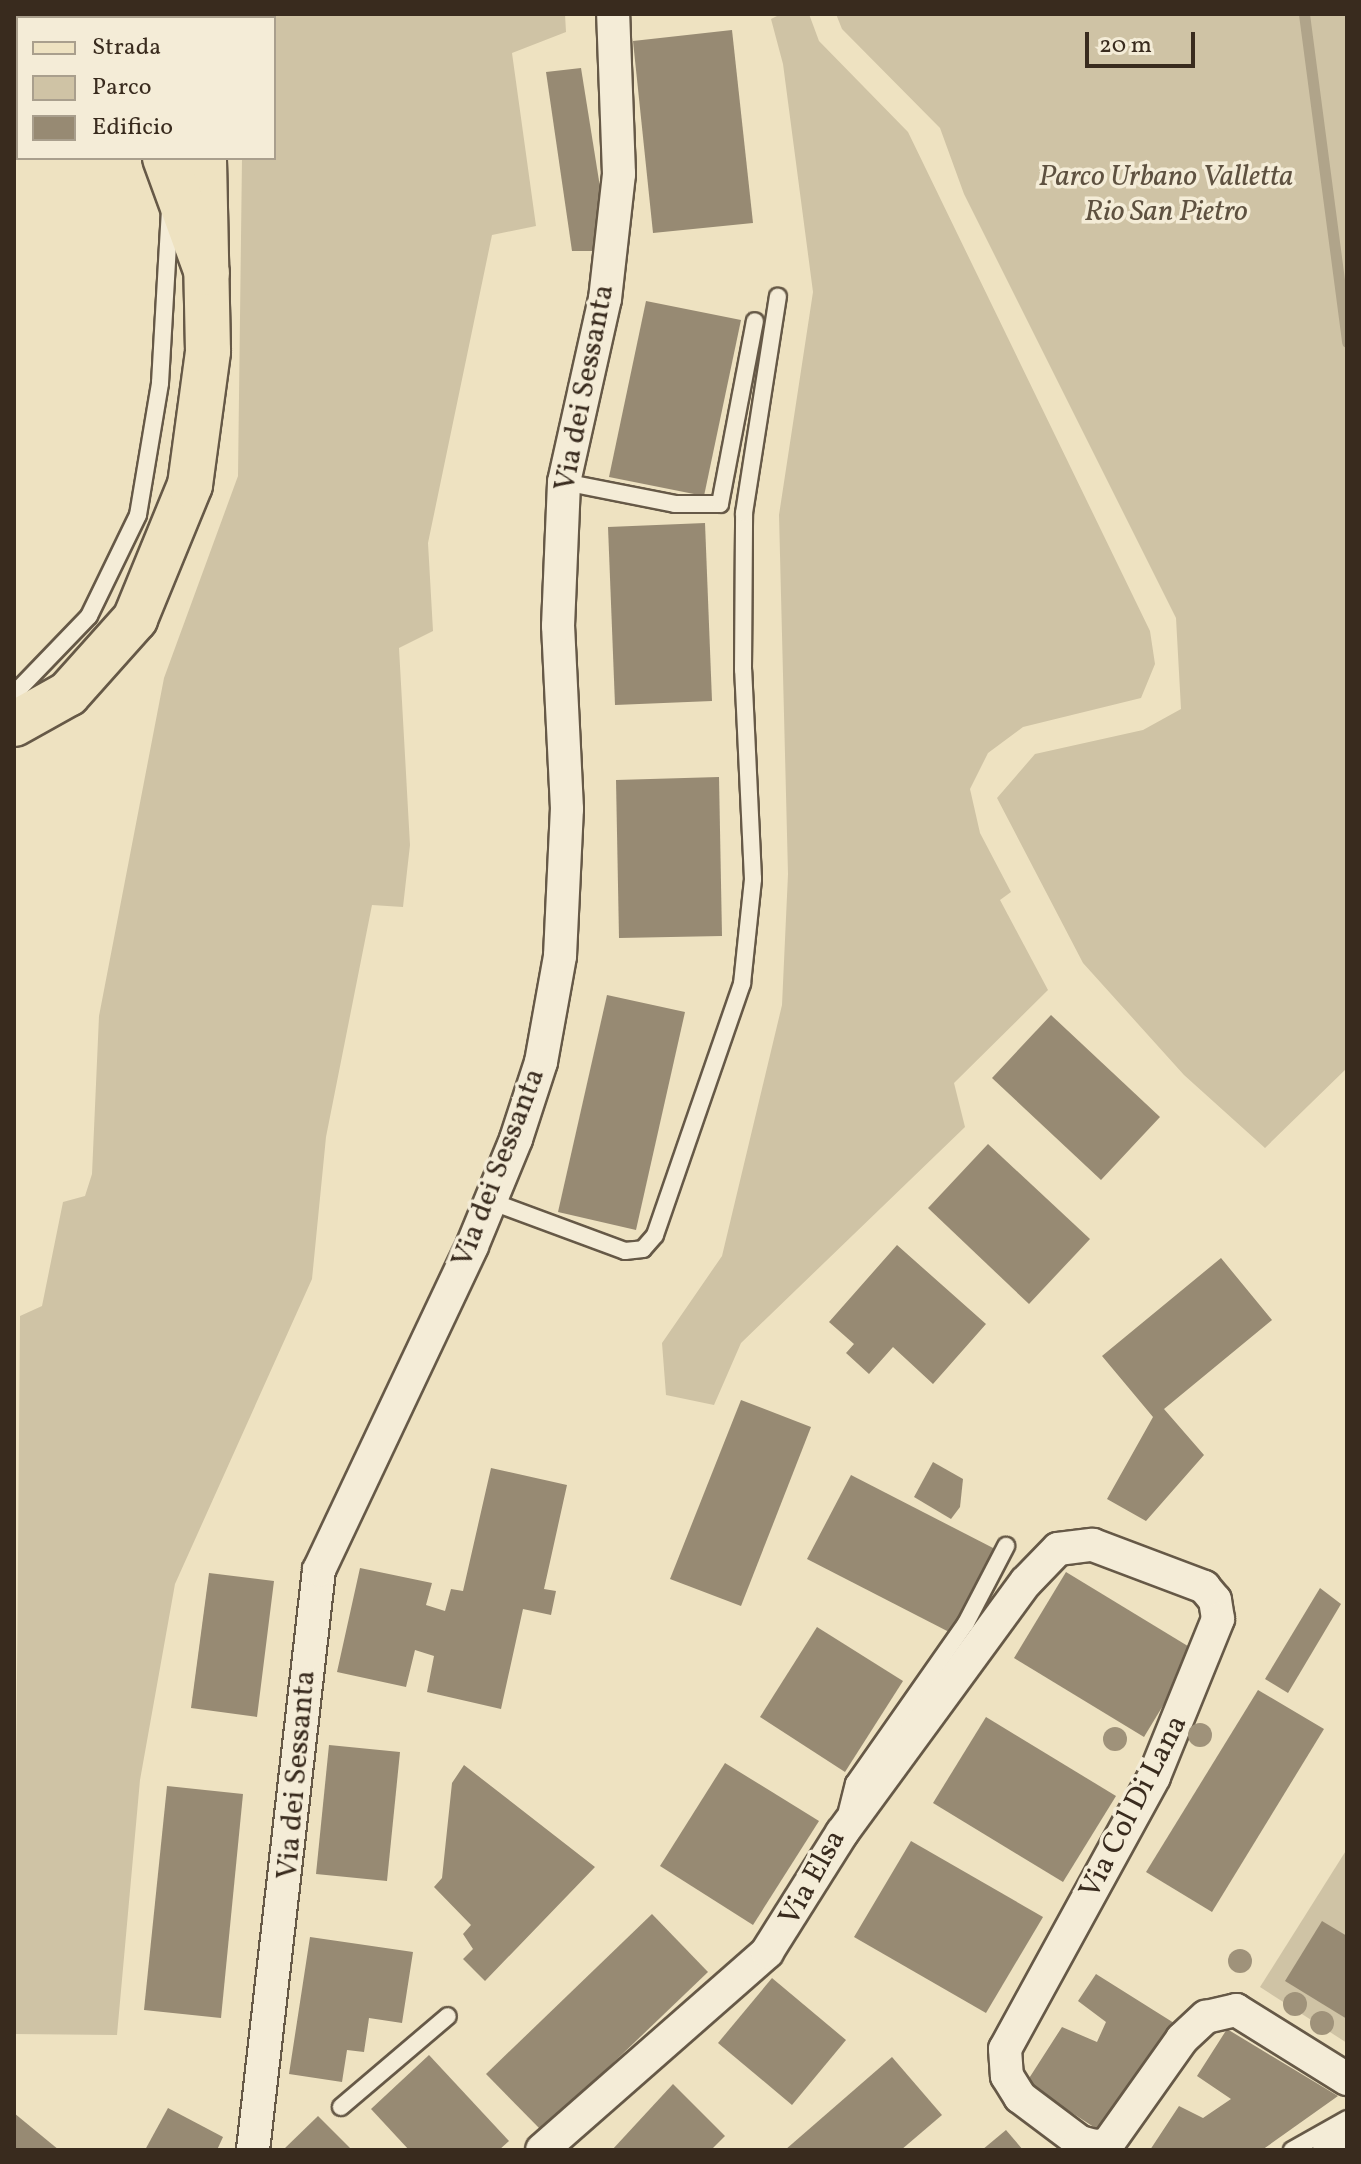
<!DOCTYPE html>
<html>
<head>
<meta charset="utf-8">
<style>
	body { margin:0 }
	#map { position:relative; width:1361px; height:2164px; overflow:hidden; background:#eee2c1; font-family:Vollkorn,serif }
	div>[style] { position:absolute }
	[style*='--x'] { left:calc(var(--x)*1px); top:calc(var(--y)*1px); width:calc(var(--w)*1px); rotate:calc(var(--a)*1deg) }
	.green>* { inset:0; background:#cfc3a5 }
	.stream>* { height:11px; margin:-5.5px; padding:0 5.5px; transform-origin:5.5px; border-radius:5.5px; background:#b0a48a }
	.building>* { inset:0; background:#978a73 }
	.roads { filter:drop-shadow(2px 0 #665947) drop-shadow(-2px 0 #665947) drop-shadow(0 2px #665947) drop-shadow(0 -2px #665947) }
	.service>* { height:16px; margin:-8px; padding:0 8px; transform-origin:8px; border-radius:8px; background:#f4ecd7 }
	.minor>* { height:32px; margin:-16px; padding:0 16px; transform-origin:16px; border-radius:16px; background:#f4ecd7 }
	.primary>* { height:44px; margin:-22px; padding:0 22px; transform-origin:22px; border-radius:22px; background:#eee2c1 }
	.motorway>* { height:44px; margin:-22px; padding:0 22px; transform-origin:22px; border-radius:22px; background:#eee2c1 }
	.trees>* { width:24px; height:24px; margin:-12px; border-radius:50%; background:#9f927a }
	span { translate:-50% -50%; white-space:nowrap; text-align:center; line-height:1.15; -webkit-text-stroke:7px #f4ecd7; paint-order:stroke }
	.park-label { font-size:30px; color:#5e5140; font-style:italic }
	.street-label { font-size:30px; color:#392b1e }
	.frame { position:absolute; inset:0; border:16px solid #392b1e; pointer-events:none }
	.legend { position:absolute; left:16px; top:16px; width:260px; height:144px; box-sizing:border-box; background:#f4ecd7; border:2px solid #a99f8d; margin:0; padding:10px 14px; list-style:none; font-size:24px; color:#392b1e }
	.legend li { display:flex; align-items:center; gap:16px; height:40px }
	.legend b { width:40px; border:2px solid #a99f8d }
	.scale { position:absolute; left:1085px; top:32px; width:110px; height:36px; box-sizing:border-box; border:4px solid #392b1e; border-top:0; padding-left:10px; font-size:24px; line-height:28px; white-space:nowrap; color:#392b1e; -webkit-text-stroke:6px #f4ecd7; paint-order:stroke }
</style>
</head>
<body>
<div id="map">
	<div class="green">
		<i style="clip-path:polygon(240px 14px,565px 14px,566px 32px,512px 53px,536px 226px,492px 235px,428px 543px,433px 631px,399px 648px,410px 845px,403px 907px,372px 905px,326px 1137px,312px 1279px,175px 1584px,140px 1780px,117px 2035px,14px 2034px,20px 1316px,42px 1306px,63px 1202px,85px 1196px,92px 1174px,99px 1016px,164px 678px,238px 476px,242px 158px,274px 158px,274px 18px)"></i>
		<i style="clip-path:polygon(781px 14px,809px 14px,819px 41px,908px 132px,1150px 631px,1155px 664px,1141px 698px,1023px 727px,988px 753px,970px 789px,980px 833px,1011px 892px,1000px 900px,1048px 990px,954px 1083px,965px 1127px,741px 1343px,714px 1405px,666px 1395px,662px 1343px,722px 1256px,782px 1005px,788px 874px,779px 515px,813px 292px,783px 64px,771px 19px)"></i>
		<i style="clip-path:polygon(836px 14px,1347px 14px,1347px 1068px,1265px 1148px,1184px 1075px,1083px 963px,997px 798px,1035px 754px,1143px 730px,1181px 709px,1176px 618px,964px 194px,940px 128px,842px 29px)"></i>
		<i style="clip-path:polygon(1347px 1849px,1347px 2043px,1260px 1987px)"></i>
	</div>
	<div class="stream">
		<i style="--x:1304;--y:14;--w:331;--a:82.5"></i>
	</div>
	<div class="building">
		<i style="clip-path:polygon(732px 30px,753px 223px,653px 233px,633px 41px)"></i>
		<i style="clip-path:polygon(581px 68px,600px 187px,595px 251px,572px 251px,546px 72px)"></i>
		<i style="clip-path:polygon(646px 301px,741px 320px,704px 496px,609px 477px)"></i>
		<i style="clip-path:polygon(705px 523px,712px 701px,615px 705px,608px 527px)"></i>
		<i style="clip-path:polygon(719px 777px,722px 936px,619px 938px,616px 780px)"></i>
		<i style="clip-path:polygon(607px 995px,685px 1012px,636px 1230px,558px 1212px)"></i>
		<i style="clip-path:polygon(1051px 1015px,1160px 1117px,1101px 1180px,992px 1078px)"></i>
		<i style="clip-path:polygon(988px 1144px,1090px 1239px,1029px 1304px,928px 1208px)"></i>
		<i style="clip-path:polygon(897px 1245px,986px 1324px,933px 1384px,893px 1347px,869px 1374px,846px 1353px,854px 1344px,829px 1322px)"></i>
		<i style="clip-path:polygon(1221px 1258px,1272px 1320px,1164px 1409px,1204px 1455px,1146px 1521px,1107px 1499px,1153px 1417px,1102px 1356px)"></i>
		<i style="clip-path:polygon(741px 1400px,811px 1427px,741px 1606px,670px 1579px)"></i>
		<i style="clip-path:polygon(933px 1462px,963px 1479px,960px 1507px,951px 1519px,914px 1497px)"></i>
		<i style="clip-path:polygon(491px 1468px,567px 1485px,544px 1589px,556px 1591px,551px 1615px,523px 1609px,501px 1709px,427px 1692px,434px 1656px,415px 1650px,406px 1687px,337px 1672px,360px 1568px,432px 1583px,426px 1605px,445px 1611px,451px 1589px,463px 1591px)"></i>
		<i style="clip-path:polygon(851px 1475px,997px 1550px,953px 1634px,807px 1559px)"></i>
		<i style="clip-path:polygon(1066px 1572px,1196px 1651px,1144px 1737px,1014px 1658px)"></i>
		<i style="clip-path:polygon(209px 1573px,274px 1581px,257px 1717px,191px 1708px)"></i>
		<i style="clip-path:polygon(1320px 1588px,1341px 1604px,1288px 1693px,1265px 1679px)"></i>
		<i style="clip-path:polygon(817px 1627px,903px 1681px,845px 1772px,760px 1717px)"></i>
		<i style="clip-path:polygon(1258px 1690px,1324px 1729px,1212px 1912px,1146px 1872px)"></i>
		<i style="clip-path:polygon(986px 1717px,1116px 1796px,1063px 1882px,933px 1803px)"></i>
		<i style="clip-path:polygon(329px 1745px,400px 1752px,387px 1881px,316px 1874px)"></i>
		<i style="clip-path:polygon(725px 1763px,819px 1821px,753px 1925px,660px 1866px)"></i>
		<i style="clip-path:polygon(464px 1765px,595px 1867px,485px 1981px,463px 1959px,473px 1949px,463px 1934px,471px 1925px,434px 1887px,442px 1878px,452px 1783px)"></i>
		<i style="clip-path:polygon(167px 1786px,243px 1794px,221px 2018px,144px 2010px)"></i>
		<i style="clip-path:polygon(911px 1841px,1043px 1917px,986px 2013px,854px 1937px)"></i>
		<i style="clip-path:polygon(652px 1914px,708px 1972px,542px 2131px,486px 2074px)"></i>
		<i style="clip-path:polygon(1322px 1921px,1347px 1936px,1347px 2019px,1285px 1981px)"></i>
		<i style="clip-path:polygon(310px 1937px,413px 1952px,402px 2023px,369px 2018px,364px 2052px,347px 2050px,342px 2082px,289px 2074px)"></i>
		<i style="clip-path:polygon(1096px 1974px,1174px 2023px,1103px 2133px,1026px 2083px,1062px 2027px,1097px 2042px,1106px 2022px,1078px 2001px)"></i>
		<i style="clip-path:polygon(772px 1978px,846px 2040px,792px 2105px,718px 2043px)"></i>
		<i style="clip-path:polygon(1227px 2029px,1338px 2096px,1262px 2150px,1150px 2150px,1179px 2106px,1203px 2118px,1231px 2099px,1197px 2076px)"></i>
		<i style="clip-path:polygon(429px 2055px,509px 2141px,499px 2150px,409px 2150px,371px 2109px)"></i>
		<i style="clip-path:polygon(892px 2057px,942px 2115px,901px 2150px,785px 2150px)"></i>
		<i style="clip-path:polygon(673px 2084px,725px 2136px,711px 2150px,612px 2150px)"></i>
		<i style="clip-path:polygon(168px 2108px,223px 2137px,217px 2150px,145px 2150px)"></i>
		<i style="clip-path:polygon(14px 2113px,59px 2150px,14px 2150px)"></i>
		<i style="clip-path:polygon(318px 2116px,352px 2150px,283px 2150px)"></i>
		<i style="clip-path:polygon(1006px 2130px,1023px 2150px,982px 2150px)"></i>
	</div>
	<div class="roads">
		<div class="service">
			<i style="--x:564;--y:482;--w:113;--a:11.2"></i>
			<i style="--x:675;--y:504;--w:45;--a:0"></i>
			<i style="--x:720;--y:504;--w:186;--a:-79.2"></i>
			<i style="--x:14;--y:694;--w:108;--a:-46.1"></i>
			<i style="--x:89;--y:616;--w:112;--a:-64.1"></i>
			<i style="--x:138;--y:515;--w:134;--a:-80.5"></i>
			<i style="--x:160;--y:383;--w:171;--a:-86.7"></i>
			<i style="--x:490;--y:1201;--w:144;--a:20.3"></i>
			<i style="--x:625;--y:1251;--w:18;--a:-6"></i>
			<i style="--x:643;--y:1249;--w:18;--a:-49"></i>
			<i style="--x:655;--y:1235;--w:266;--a:-70.9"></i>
			<i style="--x:742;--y:984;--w:106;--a:-84"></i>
			<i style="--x:753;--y:879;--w:209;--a:-92.7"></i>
			<i style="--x:743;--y:670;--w:157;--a:-89.6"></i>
			<i style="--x:744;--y:513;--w:219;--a:-81.1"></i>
			<i style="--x:847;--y:1811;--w:29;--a:-76"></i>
			<i style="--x:854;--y:1783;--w:195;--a:-55"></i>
			<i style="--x:966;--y:1623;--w:87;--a:-62.5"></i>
			<i style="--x:341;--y:2107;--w:140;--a:-40.4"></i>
			<i style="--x:1292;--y:2150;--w:63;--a:-29.4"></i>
		</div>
		<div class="minor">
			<i style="--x:253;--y:2150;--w:584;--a:-83.51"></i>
			<i style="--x:319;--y:1570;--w:358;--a:-64.7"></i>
			<i style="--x:472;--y:1246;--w:116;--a:-67.6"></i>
			<i style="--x:516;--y:1139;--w:81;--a:-72"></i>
			<i style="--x:541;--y:1062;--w:108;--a:-79.8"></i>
			<i style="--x:560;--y:956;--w:147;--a:-87.3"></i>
			<i style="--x:567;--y:809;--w:183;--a:-92.8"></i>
			<i style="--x:558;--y:626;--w:144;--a:-87.6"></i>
			<i style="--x:564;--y:482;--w:188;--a:-77.4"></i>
			<i style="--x:605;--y:299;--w:126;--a:-83.6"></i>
			<i style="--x:619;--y:174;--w:160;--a:-92.1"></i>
			<i style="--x:542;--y:2150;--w:300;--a:-41.3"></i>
			<i style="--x:767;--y:1952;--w:141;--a:-57.8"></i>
			<i style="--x:842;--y:1833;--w:311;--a:-53.8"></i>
			<i style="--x:1026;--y:1582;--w:46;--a:-45.9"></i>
			<i style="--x:1058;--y:1549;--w:35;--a:-7"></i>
			<i style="--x:1093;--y:1545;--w:119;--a:20.7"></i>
			<i style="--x:1204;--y:1587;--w:17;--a:50"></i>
			<i style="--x:1215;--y:1600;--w:19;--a:81"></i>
			<i style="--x:1218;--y:1619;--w:170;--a:112.1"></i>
			<i style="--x:1154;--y:1777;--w:310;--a:118.7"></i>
			<i style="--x:1005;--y:2049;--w:27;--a:86"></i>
			<i style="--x:1007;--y:2076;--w:25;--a:58"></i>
			<i style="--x:1020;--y:2097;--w:75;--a:36.9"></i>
			<i style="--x:1080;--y:2142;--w:16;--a:15"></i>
			<i style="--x:1095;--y:2146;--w:12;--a:-5"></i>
			<i style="--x:1107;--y:2145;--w:130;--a:-54.7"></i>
			<i style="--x:1182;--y:2039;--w:33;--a:-43"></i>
			<i style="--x:1206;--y:2017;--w:31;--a:-13"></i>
			<i style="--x:1236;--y:2010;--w:131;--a:31.9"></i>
			<i style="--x:1329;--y:2150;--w:22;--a:-34"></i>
		</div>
		<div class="primary">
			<i style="--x:201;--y:14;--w:4;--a:76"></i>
			<i style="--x:14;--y:724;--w:62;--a:-29.1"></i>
			<i style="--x:68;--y:694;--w:101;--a:-48.2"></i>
			<i style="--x:135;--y:619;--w:145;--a:-67.7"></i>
			<i style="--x:190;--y:485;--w:135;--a:-82.3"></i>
			<i style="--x:208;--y:351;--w:193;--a:-91.2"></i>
		</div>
		<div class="motorway">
			<i style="--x:110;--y:14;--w:5;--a:53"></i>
			<i style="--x:71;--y:18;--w:4;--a:-76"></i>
			<i style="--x:14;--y:111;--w:6;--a:-51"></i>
			<i style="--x:165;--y:158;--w:122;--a:69.9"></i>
		</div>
	</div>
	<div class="trees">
		<i style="left:1200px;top:1735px"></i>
		<i style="left:1115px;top:1739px"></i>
		<i style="left:1240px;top:1961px"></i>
		<i style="left:1295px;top:2004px"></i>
		<i style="left:1322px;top:2023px"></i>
	</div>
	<div class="park-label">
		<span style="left:1166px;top:194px">Parco Urbano Valletta<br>Rio San Pietro</span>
	</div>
	<div class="street-label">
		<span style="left:585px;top:388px;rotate:-79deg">Via dei Sessanta</span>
		<span style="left:499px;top:1168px;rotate:-69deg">Via dei Sessanta</span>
		<span style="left:297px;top:1775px;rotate:-85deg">Via dei Sessanta</span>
		<span style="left:1134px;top:1807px;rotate:-63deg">Via Col Di Lana</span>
		<span style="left:813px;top:1878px;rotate:-61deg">Via Elsa</span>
	</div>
	<div class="frame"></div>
	<ul class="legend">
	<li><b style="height:10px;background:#eee2c1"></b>Strada</li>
	<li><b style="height:22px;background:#cfc3a5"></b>Parco</li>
	<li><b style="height:22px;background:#978a73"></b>Edificio</li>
	</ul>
	<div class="scale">20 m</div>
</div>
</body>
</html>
